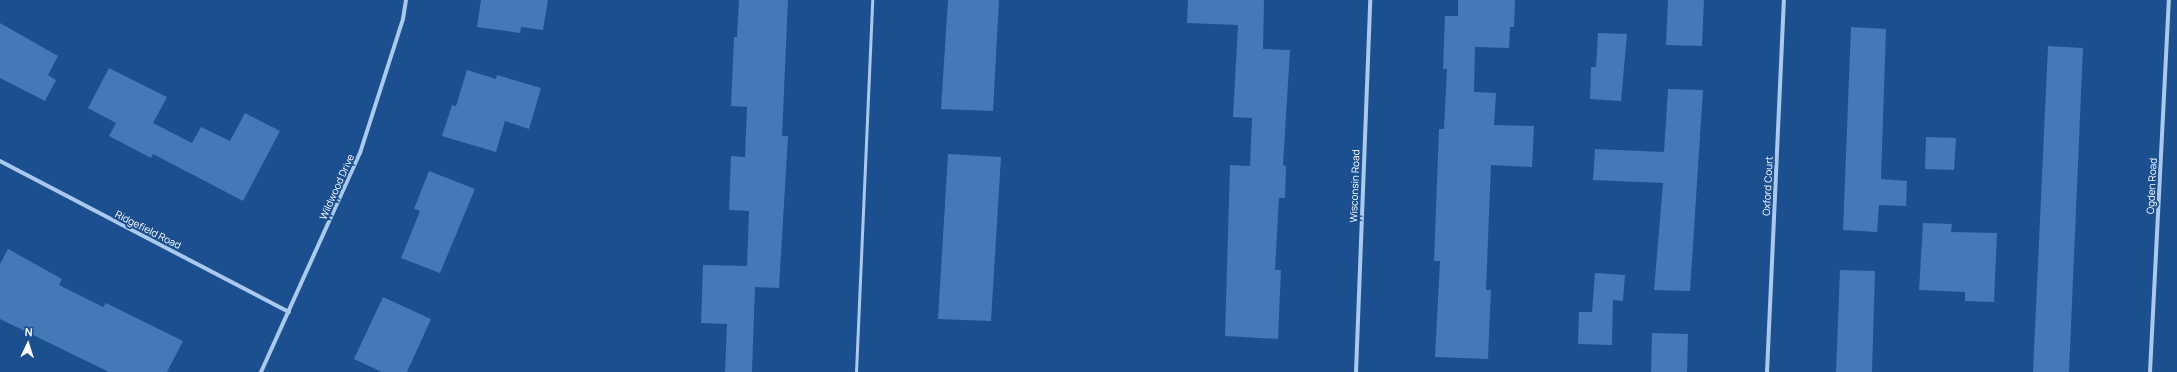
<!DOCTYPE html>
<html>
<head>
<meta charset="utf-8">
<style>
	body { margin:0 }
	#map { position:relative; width:2177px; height:372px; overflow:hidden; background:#1b4f8f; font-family:Manrope,sans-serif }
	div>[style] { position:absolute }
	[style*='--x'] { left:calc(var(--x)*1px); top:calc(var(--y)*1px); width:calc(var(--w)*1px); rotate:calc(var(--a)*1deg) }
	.building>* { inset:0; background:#4478b7 }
	.service>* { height:3px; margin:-1.5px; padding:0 1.5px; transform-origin:1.5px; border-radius:1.5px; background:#a9c9ee }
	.minor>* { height:4px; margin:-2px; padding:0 2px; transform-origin:2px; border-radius:2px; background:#a9c9ee }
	span { translate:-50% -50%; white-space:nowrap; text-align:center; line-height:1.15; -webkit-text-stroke:4px #1b4f8f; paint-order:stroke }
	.street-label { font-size:10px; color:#fff }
	.north { position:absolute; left:8px; top:324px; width:40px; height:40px; -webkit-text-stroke:3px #1b4f8f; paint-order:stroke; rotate:4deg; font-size:11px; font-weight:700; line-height:16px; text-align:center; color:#fff }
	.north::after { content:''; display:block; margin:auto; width:14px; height:18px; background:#fff; clip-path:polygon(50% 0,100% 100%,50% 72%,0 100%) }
</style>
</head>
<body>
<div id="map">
	<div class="building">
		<i style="clip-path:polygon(481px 0,548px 0,543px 30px,521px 27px,520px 33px,477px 27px)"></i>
		<i style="clip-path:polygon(739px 0,788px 0,782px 136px,788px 136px,779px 288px,755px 287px,752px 372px,725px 372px,727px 324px,701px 323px,703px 265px,747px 266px,749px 211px,729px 210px,731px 156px,745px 157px,747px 107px,731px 106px,734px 37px,737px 37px)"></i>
		<i style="clip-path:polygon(948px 0,999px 0,993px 111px,941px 109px)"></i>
		<i style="clip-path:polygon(1188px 0,1264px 0,1263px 49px,1290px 50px,1283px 165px,1286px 166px,1285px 198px,1279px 198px,1275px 270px,1281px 270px,1278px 339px,1225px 336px,1230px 165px,1250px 166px,1252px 118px,1233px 117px,1238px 25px,1187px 23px)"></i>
		<i style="clip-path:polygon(1458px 0,1515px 0,1514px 27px,1510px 27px,1509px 48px,1475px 47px,1474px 92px,1496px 93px,1494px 125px,1534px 126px,1532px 167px,1491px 165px,1486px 290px,1491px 290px,1488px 359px,1435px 357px,1440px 261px,1434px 261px,1439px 129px,1444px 129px,1447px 69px,1443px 69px,1445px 16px,1458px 16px)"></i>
		<i style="clip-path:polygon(1668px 0,1704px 0,1702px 46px,1666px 45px)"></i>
		<i style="clip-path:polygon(0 23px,58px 56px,48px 75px,56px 80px,45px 101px,0 78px)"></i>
		<i style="clip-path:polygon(1851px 27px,1886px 29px,1881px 179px,1907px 181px,1906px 206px,1879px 205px,1877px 232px,1843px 230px)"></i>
		<i style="clip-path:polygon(1598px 33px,1627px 34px,1621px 101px,1590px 99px,1591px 67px,1596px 67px)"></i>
		<i style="clip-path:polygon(2048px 46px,2083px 48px,2069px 372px,2033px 372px)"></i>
		<i style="clip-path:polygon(109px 68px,167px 97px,153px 123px,192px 143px,201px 127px,230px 141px,245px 113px,280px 131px,243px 201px,153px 154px,151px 158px,109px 136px,116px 123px,88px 108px)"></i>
		<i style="clip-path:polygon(467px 70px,496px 79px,497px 75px,541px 88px,529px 129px,505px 121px,496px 152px,442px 136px,452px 105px,456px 106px)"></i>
		<i style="clip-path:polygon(1668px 89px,1703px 90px,1690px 291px,1654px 290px,1663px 183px,1593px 180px,1595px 149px,1664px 152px)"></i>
		<i style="clip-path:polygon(1926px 137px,1956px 138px,1954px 170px,1925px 169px)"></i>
		<i style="clip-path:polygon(948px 154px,1001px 157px,991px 321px,938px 319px)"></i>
		<i style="clip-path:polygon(429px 171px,475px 189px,440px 273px,401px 258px,420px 211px,414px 209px)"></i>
		<i style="clip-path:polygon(1923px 223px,1952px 224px,1951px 232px,1997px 233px,1994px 302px,1965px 301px,1965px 292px,1919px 290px)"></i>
		<i style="clip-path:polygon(8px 249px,62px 279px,59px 285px,103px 307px,106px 303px,183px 341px,167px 372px,109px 372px,0 319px,0 264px)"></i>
		<i style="clip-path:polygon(1840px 270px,1875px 271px,1872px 372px,1836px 372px)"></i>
		<i style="clip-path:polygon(1595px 273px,1625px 275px,1623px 301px,1613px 300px,1612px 345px,1578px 344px,1579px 312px,1592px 312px)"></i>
		<i style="clip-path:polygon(383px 297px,431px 319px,407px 372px,382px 372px,354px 359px)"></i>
		<i style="clip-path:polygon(1652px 333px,1688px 334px,1687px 372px,1651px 372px)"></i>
	</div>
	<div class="service">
		<i style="--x:856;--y:372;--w:372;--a:-87.5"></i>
	</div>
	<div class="minor">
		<i style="--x:0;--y:161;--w:326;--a:27.6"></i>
		<i style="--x:261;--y:372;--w:240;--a:-65.7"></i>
		<i style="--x:360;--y:153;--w:141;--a:-72.2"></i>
		<i style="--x:403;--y:19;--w:19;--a:-81"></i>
		<i style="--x:1356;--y:372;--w:372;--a:-87.8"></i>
		<i style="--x:1767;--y:372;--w:372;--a:-87.4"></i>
		<i style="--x:2150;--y:372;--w:372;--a:-87.1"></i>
	</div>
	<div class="street-label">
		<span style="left:1355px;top:186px;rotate:-88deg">Wisconsin Road</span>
		<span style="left:1768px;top:186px;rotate:-87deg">Oxford Court</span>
		<span style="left:2152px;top:186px;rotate:-87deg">Ogden Road</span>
		<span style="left:337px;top:187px;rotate:-66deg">Wildwood Drive</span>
		<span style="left:148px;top:230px;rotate:27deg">Ridgefield Road</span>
	</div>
	<div class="north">N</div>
</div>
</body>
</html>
